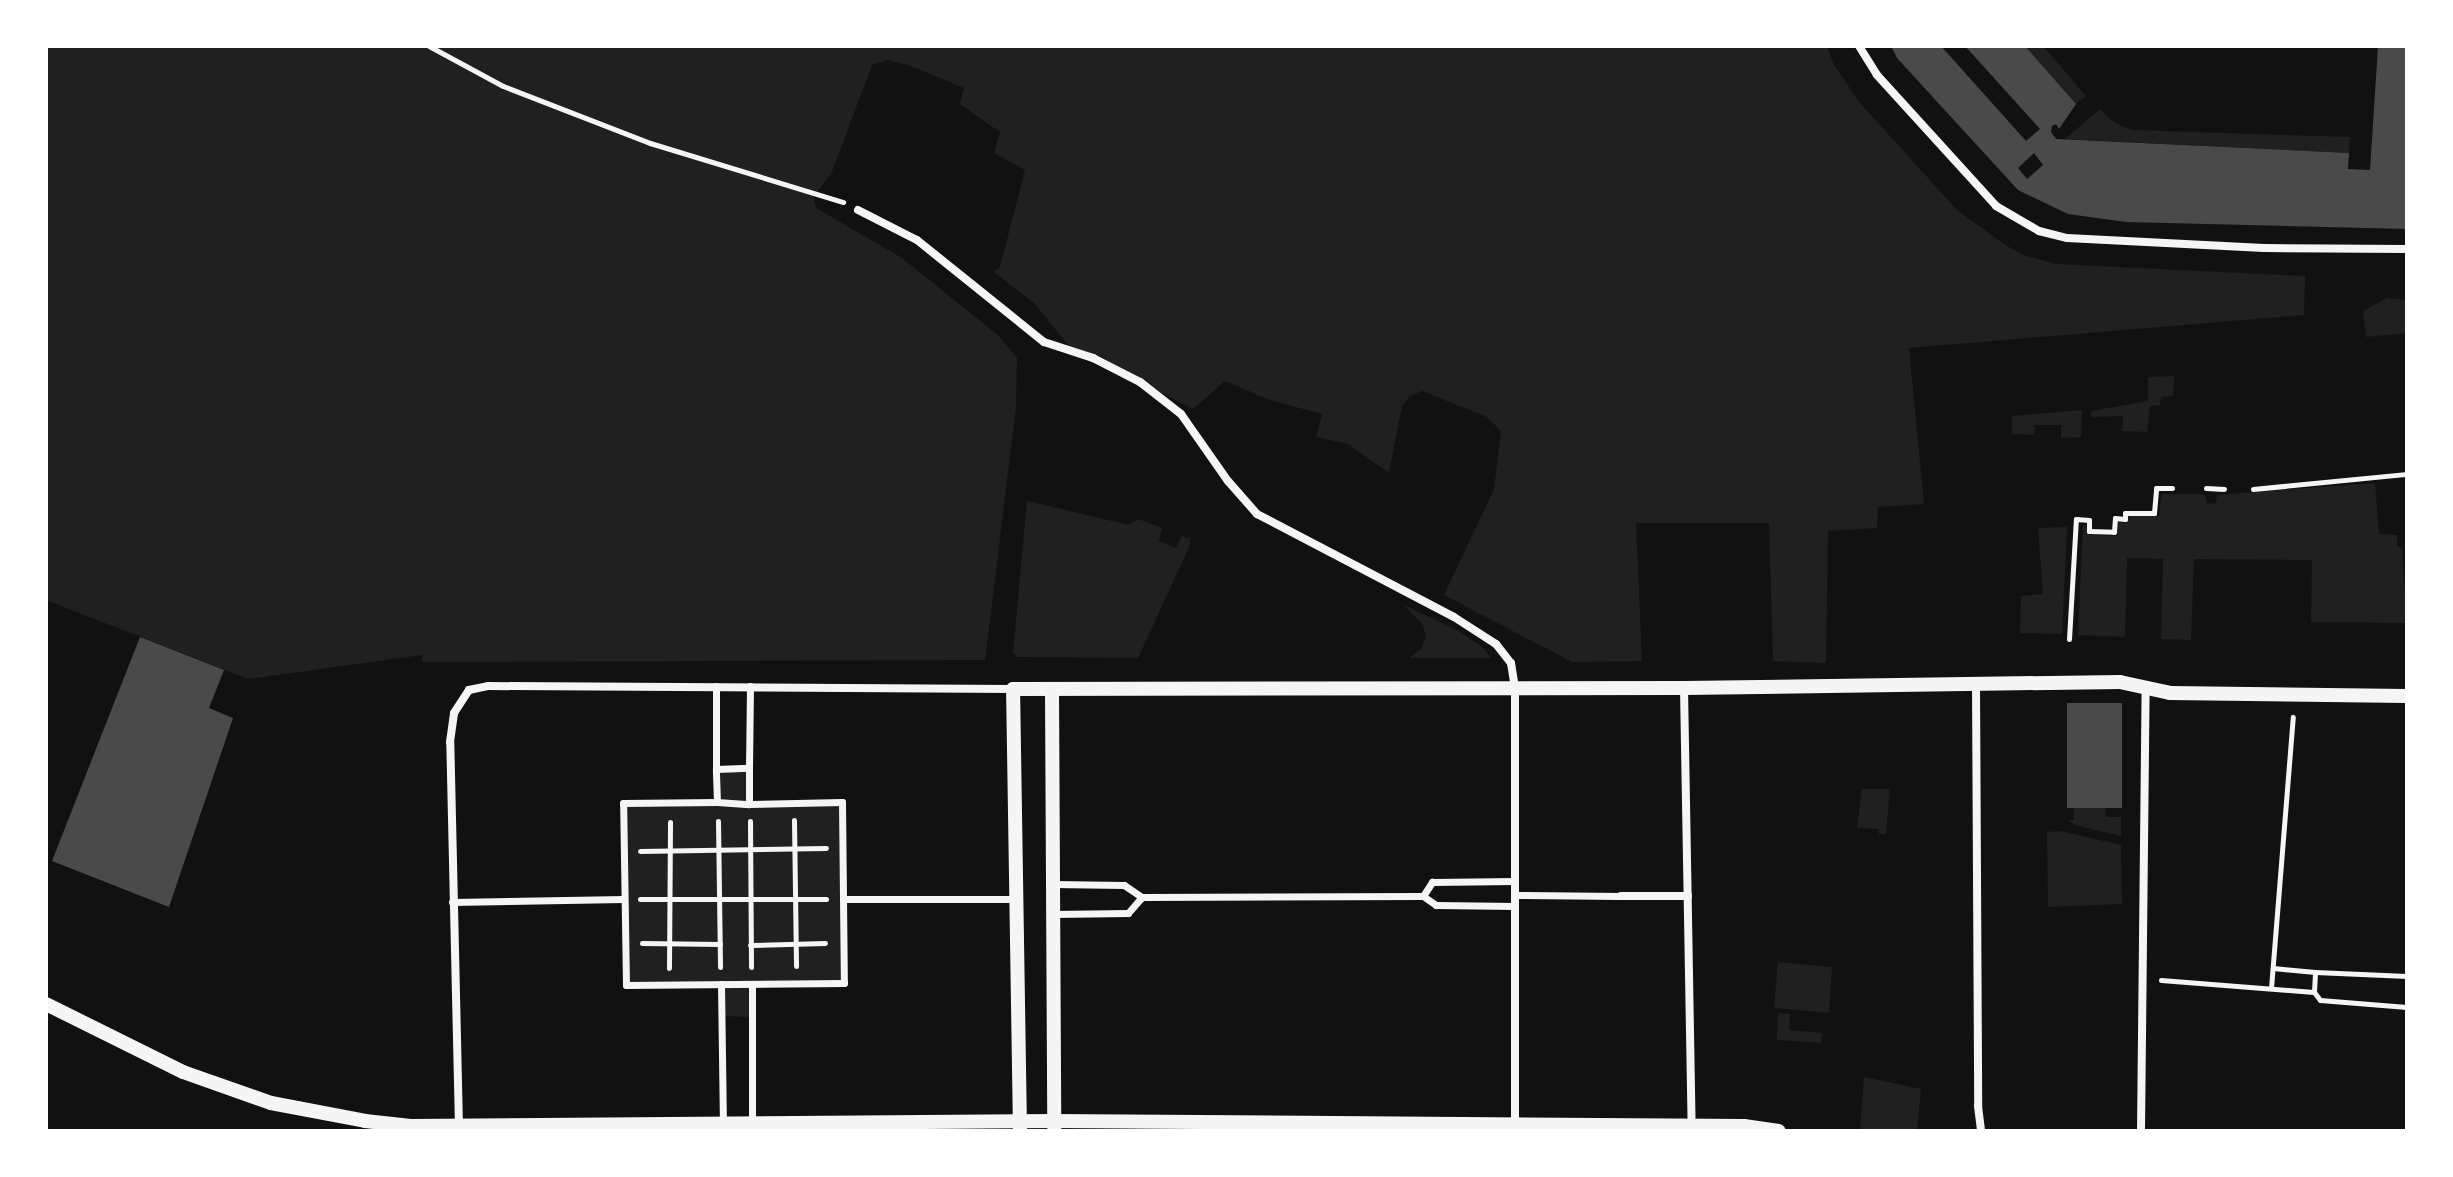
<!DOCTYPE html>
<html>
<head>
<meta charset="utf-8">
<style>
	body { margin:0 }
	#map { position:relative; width:2453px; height:1177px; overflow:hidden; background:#111; font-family:Rubik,sans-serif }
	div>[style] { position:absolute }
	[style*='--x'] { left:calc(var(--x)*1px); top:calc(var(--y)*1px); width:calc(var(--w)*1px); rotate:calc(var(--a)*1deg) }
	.green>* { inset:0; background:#202020 }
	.building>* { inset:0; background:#4a4a4a }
	.path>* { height:5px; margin:-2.5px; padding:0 2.5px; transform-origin:2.5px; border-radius:2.5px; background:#f5f5f5 }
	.pedestrian>* { height:7px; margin:-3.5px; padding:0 3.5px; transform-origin:3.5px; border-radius:3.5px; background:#f5f5f5 }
	.minor>* { height:8px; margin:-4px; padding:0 4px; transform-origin:4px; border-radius:4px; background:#f5f5f5 }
	.tertiary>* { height:14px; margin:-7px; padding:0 7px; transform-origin:7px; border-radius:7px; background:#f5f5f5 }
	span { translate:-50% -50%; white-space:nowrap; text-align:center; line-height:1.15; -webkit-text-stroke:7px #fff; paint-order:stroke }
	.frame { position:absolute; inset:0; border:48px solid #fff; pointer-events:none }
</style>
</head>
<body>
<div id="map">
	<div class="green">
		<i style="clip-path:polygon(46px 46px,1827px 46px,1834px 65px,1860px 103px,1957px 210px,2005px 245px,2026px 256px,2056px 264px,2305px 276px,2304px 315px,1909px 348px,1924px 504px,1878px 507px,1877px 528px,1828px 531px,1826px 663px,1773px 661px,1769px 523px,1636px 523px,1642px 661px,1572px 662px,1444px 595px,1494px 489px,1501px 431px,1487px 417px,1422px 391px,1410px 396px,1402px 406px,1389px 473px,1348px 444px,1316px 437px,1322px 414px,1270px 400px,1225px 381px,1193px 409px,1068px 345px,1035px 304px,994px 272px,1000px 267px,1025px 170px,994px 153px,1000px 132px,960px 104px,964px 88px,908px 65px,888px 60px,872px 65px,831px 174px,814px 196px,816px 208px,902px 258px,999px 336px,1017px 358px,1016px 408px,985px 660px,422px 662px,422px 655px,248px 679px,46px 600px)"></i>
		<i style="clip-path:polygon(2025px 46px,2043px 46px,2086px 96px,2076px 104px)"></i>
		<i style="clip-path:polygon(2100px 109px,2115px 123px,2132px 130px,2350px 137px,2349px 153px,2065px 139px)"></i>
		<i style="clip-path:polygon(2387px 298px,2407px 300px,2407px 333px,2366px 337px,2363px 311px)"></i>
		<i style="clip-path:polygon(2174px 376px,2173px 396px,2161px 397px,2160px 405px,2150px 406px,2147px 432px,2122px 431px,2123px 416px,2091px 417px,2091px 411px,2148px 401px,2148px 377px)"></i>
		<i style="clip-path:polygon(2082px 410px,2081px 437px,2061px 438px,2061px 425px,2035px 425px,2034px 435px,2012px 434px,2012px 416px)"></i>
		<i style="clip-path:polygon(2375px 483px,2379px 534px,2397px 535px,2397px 546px,2402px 548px,2407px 623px,2311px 622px,2312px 560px,2194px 559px,2191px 640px,2161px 639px,2163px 559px,2127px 558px,2125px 637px,2078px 635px,2083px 525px,2088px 525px,2089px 535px,2117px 536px,2118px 522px,2128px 523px,2129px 516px,2159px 516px,2162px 494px,2200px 494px,2205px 495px,2207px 504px,2216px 503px,2217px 495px)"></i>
		<i style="clip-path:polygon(1027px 501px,1129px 525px,1138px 519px,1162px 528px,1159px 541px,1176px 548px,1182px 536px,1190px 539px,1190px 545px,1138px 658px,1017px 657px,1013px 653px)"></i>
		<i style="clip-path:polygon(2067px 527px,2062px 634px,2020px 633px,2021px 596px,2043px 594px,2038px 528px)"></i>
		<i style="clip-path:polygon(1404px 605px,1455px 629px,1481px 646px,1491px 658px,1409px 658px,1421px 649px,1426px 637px,1423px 625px)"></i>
		<i style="clip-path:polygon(749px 768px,749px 803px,842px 802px,844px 983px,752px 984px,751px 1017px,721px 1016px,721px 985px,626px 985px,623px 803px,716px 802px,716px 769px)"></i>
		<i style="clip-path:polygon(1862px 789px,1890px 789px,1886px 834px,1879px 834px,1879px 829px,1857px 828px)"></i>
		<i style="clip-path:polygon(2074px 808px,2105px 808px,2106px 817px,2121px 817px,2121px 836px,2075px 825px,2068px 820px,2074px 820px)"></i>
		<i style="clip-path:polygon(2060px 831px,2121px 845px,2122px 904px,2048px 907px,2047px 832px)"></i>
		<i style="clip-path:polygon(1778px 962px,1832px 967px,1829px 1013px,1774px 1008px)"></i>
		<i style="clip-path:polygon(1778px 1013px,1790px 1014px,1789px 1030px,1822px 1033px,1821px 1043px,1777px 1040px)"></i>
		<i style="clip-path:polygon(1864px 1077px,1921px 1089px,1917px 1131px,1857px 1131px,1860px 1129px)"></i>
	</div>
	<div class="building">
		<i style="clip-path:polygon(evenodd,1891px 46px,1941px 46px,2026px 141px,2040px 129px,1965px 46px,2025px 46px,2076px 104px,2059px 129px,2056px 124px,2052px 126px,2051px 132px,2056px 139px,2349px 153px,2348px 169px,2370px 170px,2378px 46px,2407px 46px,2407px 229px,2126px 222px,2068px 214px,2018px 190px,1897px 58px,1891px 46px,2034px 153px,2043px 165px,2027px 179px,2018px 168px,2034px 153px)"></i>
		<i style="clip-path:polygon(140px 637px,224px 670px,209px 708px,233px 718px,169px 907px,52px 861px)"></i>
		<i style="clip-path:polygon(2067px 703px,2122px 703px,2122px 808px,2067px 808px)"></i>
	</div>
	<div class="path">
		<i style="--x:429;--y:46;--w:84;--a:28.4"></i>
		<i style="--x:503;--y:86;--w:158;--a:21.2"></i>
		<i style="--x:650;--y:143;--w:202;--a:17"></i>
		<i style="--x:2206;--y:488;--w:18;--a:3"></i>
		<i style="--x:2253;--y:489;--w:155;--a:-5.6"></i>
		<i style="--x:2069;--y:639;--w:120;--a:-86.7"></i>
		<i style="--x:2076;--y:519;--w:13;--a:4"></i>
		<i style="--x:2089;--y:520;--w:11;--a:90"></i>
		<i style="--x:2089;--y:531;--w:25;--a:2"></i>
		<i style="--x:2114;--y:532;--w:14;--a:-86"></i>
		<i style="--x:2115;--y:518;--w:10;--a:6"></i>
		<i style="--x:2125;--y:519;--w:6;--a:-90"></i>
		<i style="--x:2125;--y:513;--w:29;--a:0"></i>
		<i style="--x:2154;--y:513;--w:25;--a:-85"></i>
		<i style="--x:2156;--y:488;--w:16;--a:0"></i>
		<i style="--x:794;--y:820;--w:146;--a:89.2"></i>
		<i style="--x:718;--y:821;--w:146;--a:89.2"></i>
		<i style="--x:750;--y:821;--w:146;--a:89.6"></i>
		<i style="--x:640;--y:851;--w:186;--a:-0.9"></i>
		<i style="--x:640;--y:899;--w:186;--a:0"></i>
		<i style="--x:642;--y:943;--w:78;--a:0.7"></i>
		<i style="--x:750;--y:945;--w:75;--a:-1.5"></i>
		<i style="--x:669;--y:968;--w:146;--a:-89.6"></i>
		<i style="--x:2315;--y:972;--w:92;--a:2.5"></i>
		<i style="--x:2161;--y:980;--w:153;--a:4.5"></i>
		<i style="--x:2314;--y:992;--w:20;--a:-87"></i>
		<i style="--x:2315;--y:972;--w:42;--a:-174.6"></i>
		<i style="--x:2271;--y:988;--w:272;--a:-85.4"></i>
		<i style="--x:2314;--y:992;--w:10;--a:53"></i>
		<i style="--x:2320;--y:1000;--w:87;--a:4.6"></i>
	</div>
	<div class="pedestrian">
		<i style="--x:749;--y:768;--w:36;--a:90"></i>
		<i style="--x:749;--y:804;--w:93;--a:-1.2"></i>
		<i style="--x:842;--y:802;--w:181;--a:89.4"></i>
		<i style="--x:844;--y:983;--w:218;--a:179.5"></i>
		<i style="--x:626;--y:985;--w:182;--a:-90.9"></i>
		<i style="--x:623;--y:803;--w:94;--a:-0.6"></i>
		<i style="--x:717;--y:802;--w:33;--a:-92"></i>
		<i style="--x:716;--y:769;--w:33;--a:-2"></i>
		<i style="--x:749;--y:768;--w:82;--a:-89.3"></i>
		<i style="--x:716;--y:769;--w:83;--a:-90"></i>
		<i style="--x:717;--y:802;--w:32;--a:4"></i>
		<i style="--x:1053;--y:884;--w:71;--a:0.8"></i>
		<i style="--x:1124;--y:885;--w:22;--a:34"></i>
		<i style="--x:1515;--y:895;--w:106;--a:0.5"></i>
		<i style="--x:1423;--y:896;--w:17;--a:-57"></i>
		<i style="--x:1432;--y:882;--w:83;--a:-0.7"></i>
		<i style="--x:843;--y:899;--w:173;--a:0"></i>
		<i style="--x:452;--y:902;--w:172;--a:-1"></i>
		<i style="--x:1053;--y:914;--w:75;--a:-0.8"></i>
		<i style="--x:1128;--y:913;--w:21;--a:-49"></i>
		<i style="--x:1142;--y:897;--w:281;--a:-0.2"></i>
		<i style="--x:1423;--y:896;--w:16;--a:35"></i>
		<i style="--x:1436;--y:905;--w:79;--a:0.7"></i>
		<i style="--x:721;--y:984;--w:147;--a:89.2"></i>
		<i style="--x:752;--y:984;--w:147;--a:90"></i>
	</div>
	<div class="minor">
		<i style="--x:1859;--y:46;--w:34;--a:58"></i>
		<i style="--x:1877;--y:75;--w:177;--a:47.7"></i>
		<i style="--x:1996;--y:206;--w:50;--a:30.2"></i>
		<i style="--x:2039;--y:231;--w:29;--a:14"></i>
		<i style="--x:2067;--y:238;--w:197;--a:2.9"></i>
		<i style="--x:2264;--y:248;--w:143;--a:0.4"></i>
		<i style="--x:858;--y:210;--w:66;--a:27"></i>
		<i style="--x:917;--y:240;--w:163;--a:38.8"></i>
		<i style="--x:1044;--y:342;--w:52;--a:18.1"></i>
		<i style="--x:1093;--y:358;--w:53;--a:27.1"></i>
		<i style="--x:1140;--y:382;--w:52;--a:38"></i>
		<i style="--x:1181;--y:414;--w:82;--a:55"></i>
		<i style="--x:1228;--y:481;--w:44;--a:48.7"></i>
		<i style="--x:1257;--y:514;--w:222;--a:27.6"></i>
		<i style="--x:1454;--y:617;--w:50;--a:32.7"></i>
		<i style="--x:1496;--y:644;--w:24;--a:52"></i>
		<i style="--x:1511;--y:663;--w:26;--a:81"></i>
		<i style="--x:1515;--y:689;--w:436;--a:90"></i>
		<i style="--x:1976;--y:684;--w:422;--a:89.7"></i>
		<i style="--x:1978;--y:1106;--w:25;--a:83"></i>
		<i style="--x:1684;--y:688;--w:438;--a:89"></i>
		<i style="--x:1621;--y:896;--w:67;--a:0"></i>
		<i style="--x:459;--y:1127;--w:385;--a:-91.3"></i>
		<i style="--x:450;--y:742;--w:29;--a:-82"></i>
		<i style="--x:454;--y:713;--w:27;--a:-57"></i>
		<i style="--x:469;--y:690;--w:19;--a:-12"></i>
		<i style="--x:488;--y:686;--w:525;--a:0.33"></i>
		<i style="--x:2141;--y:1131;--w:444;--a:-89.4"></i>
	</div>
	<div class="tertiary">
		<i style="--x:1052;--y:690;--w:441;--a:89.7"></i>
		<i style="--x:46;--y:1004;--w:153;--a:26.4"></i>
		<i style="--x:183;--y:1072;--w:93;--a:19.4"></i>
		<i style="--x:271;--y:1103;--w:96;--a:10.8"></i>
		<i style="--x:365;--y:1121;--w:46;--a:6.2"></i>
		<i style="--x:411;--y:1126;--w:643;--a:-0.45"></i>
		<i style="--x:1054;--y:1121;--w:690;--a:0.42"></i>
		<i style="--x:1744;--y:1126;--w:35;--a:8"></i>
		<i style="--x:1020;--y:1131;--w:442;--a:-90.9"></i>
		<i style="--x:1013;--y:689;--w:671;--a:-0.09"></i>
		<i style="--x:1684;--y:688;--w:436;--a:-0.8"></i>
		<i style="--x:2120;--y:682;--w:51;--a:12.4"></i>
		<i style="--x:2170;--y:693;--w:237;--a:0.7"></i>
	</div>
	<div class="frame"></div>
</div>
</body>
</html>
